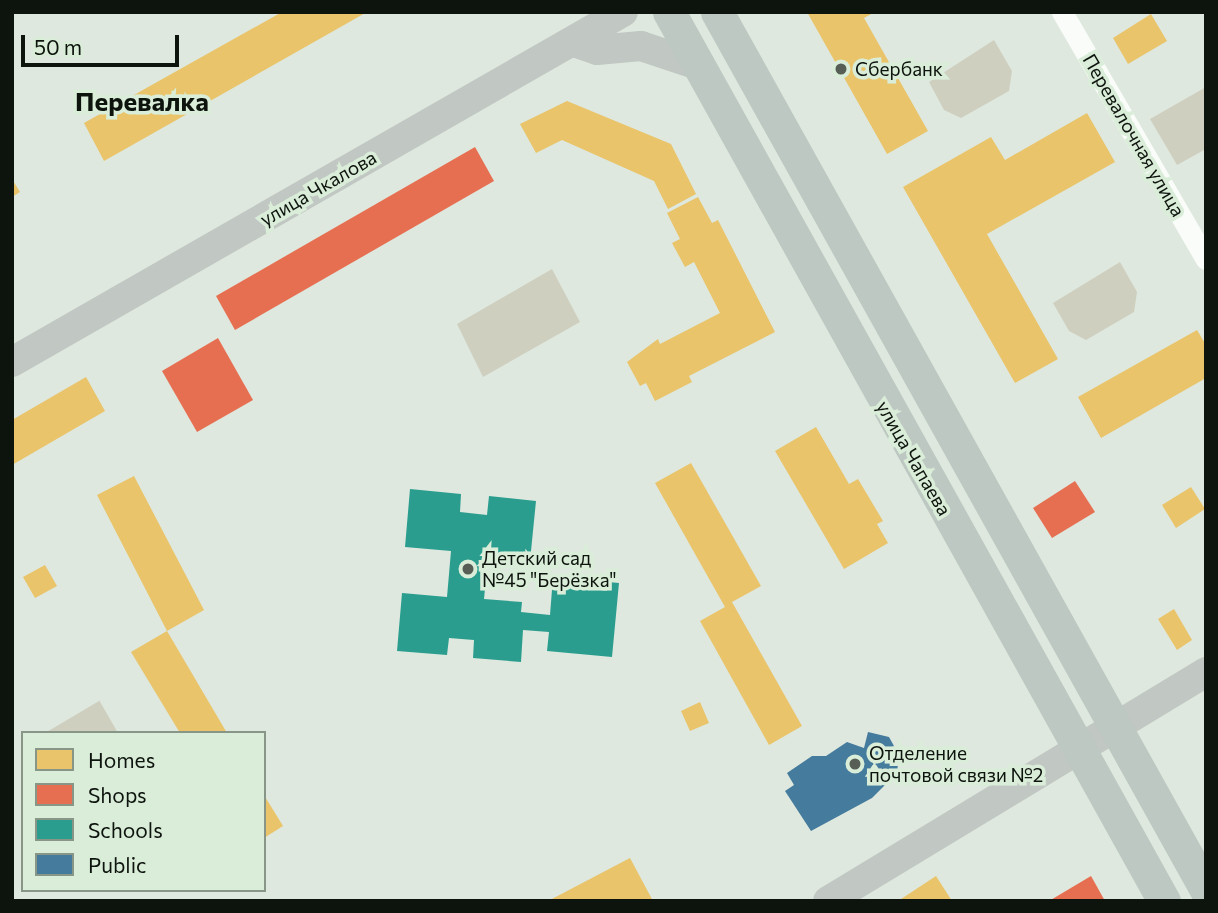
<!DOCTYPE html>
<html>
<head>
<meta charset="utf-8">
<style>
	body { margin:0 }
	#map { position:relative; width:1218px; height:913px; overflow:hidden; background:#dee8de; font-family:Commissioner,sans-serif }
	div>[style] { position:absolute }
	[style*='--x'] { left:calc(var(--x)*1px); top:calc(var(--y)*1px); width:calc(var(--w)*1px); rotate:calc(var(--a)*1deg) }
	.green>* { inset:0; background:#cfcfc0 }
	.homes>* { inset:0; background:#e9c46a }
	.shops>* { inset:0; background:#e76f51 }
	.schools>* { inset:0; background:#2a9d8f }
	.public>* { inset:0; background:#457b9d }
	.street>* { height:21px; margin:-10.5px; padding:0 10.5px; transform-origin:10.5px; border-radius:10.5px; background:#fafcfa }
	.secondary>* { height:30px; margin:-15px; padding:0 15px; transform-origin:15px; border-radius:15px; background:#c1c7c3 }
	.primary>* { height:33px; margin:-16.5px; padding:0 16.5px; transform-origin:16.5px; border-radius:16.5px; background:#bdc8c2 }
	.dots>* { width:19px; height:19px; translate:-50% -50%; box-sizing:border-box; border:4px solid #daedd9; border-radius:50% }
	span { translate:-50% -50%; white-space:nowrap; text-align:center; line-height:1.15; -webkit-text-stroke:7px #daedd9; paint-order:stroke }
	.poi-label { font-size:19px; color:#0d130d }
	.left { translate:0 -50%; text-align:left }
	.street-label { font-size:19px; color:#0d130d }
	.district-label { font-size:26px; color:#0d130d; font-weight:700 }
	.frame { position:absolute; inset:0; border:14px solid #0d130d; pointer-events:none }
	.legend { position:absolute; left:21px; top:731px; width:245px; height:161px; box-sizing:border-box; background:#daedd9; border:2px solid #889687; margin:0; padding:9px 12px; list-style:none; font-size:21px; color:#0d130d }
	.legend li { display:flex; align-items:center; gap:14px; height:35px }
	.legend b { width:35px; border:2px solid #889687 }
	.scale { position:absolute; left:21px; top:35px; width:158px; height:32px; box-sizing:border-box; border:4px solid #0d130d; border-top:0; padding-left:9px; font-size:21px; line-height:24px; white-space:nowrap; color:#0d130d; -webkit-text-stroke:5px #daedd9; paint-order:stroke }
</style>
</head>
<body>
<div id="map">
	<div class="green">
		<i style="clip-path:polygon(994px 40px,1012px 71px,1009px 91px,961px 118px,944px 110px,929px 82px)"></i>
		<i style="clip-path:polygon(1206px 87px,1206px 149px,1177px 165px,1150px 119px)"></i>
		<i style="clip-path:polygon(1120px 262px,1137px 292px,1134px 312px,1086px 340px,1069px 331px,1053px 303px)"></i>
		<i style="clip-path:polygon(552px 269px,580px 322px,483px 377px,457px 324px)"></i>
		<i style="clip-path:polygon(99px 700px,118px 733px,45px 733px,99px 701px)"></i>
	</div>
	<div class="homes">
		<i style="clip-path:polygon(282px 12px,367px 12px,104px 161px,84px 123px)"></i>
		<i style="clip-path:polygon(807px 12px,875px 12px,864px 18px,928px 131px,887px 154px)"></i>
		<i style="clip-path:polygon(1151px 14px,1167px 41px,1128px 64px,1113px 38px)"></i>
		<i style="clip-path:polygon(567px 101px,671px 144px,696px 194px,668px 209px,654px 181px,562px 140px,536px 153px,520px 124px)"></i>
		<i style="clip-path:polygon(1087px 113px,1115px 162px,987px 234px,1058px 359px,1015px 383px,903px 187px,991px 137px,1005px 160px)"></i>
		<i style="clip-path:polygon(12px 179px,20px 192px,12px 197px)"></i>
		<i style="clip-path:polygon(698px 197px,712px 223px,718px 220px,775px 332px,689px 376px,692px 382px,655px 401px,646px 383px,640px 386px,627px 362px,658px 339px,660px 344px,720px 313px,694px 262px,685px 267px,672px 243px,680px 239px,667px 213px)"></i>
		<i style="clip-path:polygon(1197px 330px,1206px 345px,1206px 378px,1101px 438px,1078px 397px)"></i>
		<i style="clip-path:polygon(86px 377px,105px 411px,12px 465px,12px 420px)"></i>
		<i style="clip-path:polygon(816px 427px,849px 484px,858px 479px,883px 521px,877px 524px,888px 543px,844px 569px,775px 451px)"></i>
		<i style="clip-path:polygon(691px 463px,761px 586px,732px 602px,802px 726px,769px 745px,700px 621px,725px 607px,655px 483px)"></i>
		<i style="clip-path:polygon(134px 476px,204px 610px,167px 631px,97px 495px)"></i>
		<i style="clip-path:polygon(1191px 487px,1205px 509px,1176px 528px,1162px 505px)"></i>
		<i style="clip-path:polygon(45px 565px,57px 586px,35px 598px,23px 577px)"></i>
		<i style="clip-path:polygon(1174px 609px,1192px 640px,1177px 650px,1158px 619px)"></i>
		<i style="clip-path:polygon(167px 631px,227px 733px,180px 733px,131px 652px)"></i>
		<i style="clip-path:polygon(700px 702px,709px 723px,690px 731px,681px 711px)"></i>
		<i style="clip-path:polygon(264px 795px,283px 826px,264px 838px)"></i>
		<i style="clip-path:polygon(630px 858px,653px 901px,548px 901px)"></i>
		<i style="clip-path:polygon(936px 876px,952px 901px,898px 901px)"></i>
	</div>
	<div class="shops">
		<i style="clip-path:polygon(475px 147px,494px 181px,235px 330px,216px 296px)"></i>
		<i style="clip-path:polygon(218px 338px,253px 400px,197px 432px,162px 371px)"></i>
		<i style="clip-path:polygon(1075px 481px,1095px 512px,1052px 538px,1033px 508px)"></i>
		<i style="clip-path:polygon(1091px 876px,1105px 901px,1049px 901px)"></i>
	</div>
	<div class="schools">
		<i style="clip-path:polygon(410px 489px,461px 494px,460px 512px,487px 515px,489px 496px,536px 501px,530px 561px,488px 557px,484px 599px,522px 602px,521px 612px,550px 615px,553px 577px,619px 583px,612px 657px,547px 651px,549px 632px,523px 630px,521px 662px,473px 658px,474px 640px,449px 638px,447px 655px,397px 651px,402px 593px,447px 597px,451px 551px,405px 547px)"></i>
	</div>
	<div class="public">
		<i style="clip-path:polygon(868px 732px,889px 737px,899px 755px,897px 773px,872px 798px,811px 831px,785px 791px,794px 785px,787px 773px,812px 756px,826px 756px,847px 742px,864px 748px)"></i>
	</div>
	<div class="street">
		<i style="--x:1062;--y:12;--w:286;--a:59.8"></i>
	</div>
	<div class="secondary">
		<i style="--x:574;--y:42;--w:24;--a:19"></i>
		<i style="--x:597;--y:50;--w:44;--a:-5.2"></i>
		<i style="--x:641;--y:46;--w:60;--a:18.4"></i>
		<i style="--x:12;--y:362;--w:704;--a:-29.81"></i>
		<i style="--x:828;--y:901;--w:442;--a:-31.2"></i>
	</div>
	<div class="primary">
		<i style="--x:669;--y:12;--w:1018;--a:60.89"></i>
		<i style="--x:717;--y:12;--w:1005;--a:60.88"></i>
	</div>
	<div class="dots">
		<i style="left:841px;top:69px;background:#565e56"></i>
		<i style="left:468px;top:569px;background:#565e56"></i>
		<i style="left:855px;top:764px;background:#565e56"></i>
	</div>
	<div class="poi-label">
		<span class="left" style="left:855px;top:69px">Сбербанк</span>
		<span class="left" style="left:482px;top:569px">Детский сад<br>№45 "Берёзка"</span>
		<span class="left" style="left:869px;top:764px">Отделение<br>почтовой связи №2</span>
	</div>
	<div class="street-label">
		<span style="left:1134px;top:135px;rotate:60deg">Перевалочная улица</span>
		<span style="left:318px;top:188px;rotate:-30deg">улица Чкалова</span>
		<span style="left:914px;top:458px;rotate:60deg">улица Чапаева</span>
	</div>
	<div class="district-label">
		<span style="left:142px;top:101px">Перевалка</span>
	</div>
	<div class="frame"></div>
	<ul class="legend">
	<li><b style="height:19px;background:#e9c46a"></b>Homes</li>
	<li><b style="height:19px;background:#e76f51"></b>Shops</li>
	<li><b style="height:19px;background:#2a9d8f"></b>Schools</li>
	<li><b style="height:19px;background:#457b9d"></b>Public</li>
	</ul>
	<div class="scale">50 m</div>
</div>
</body>
</html>
